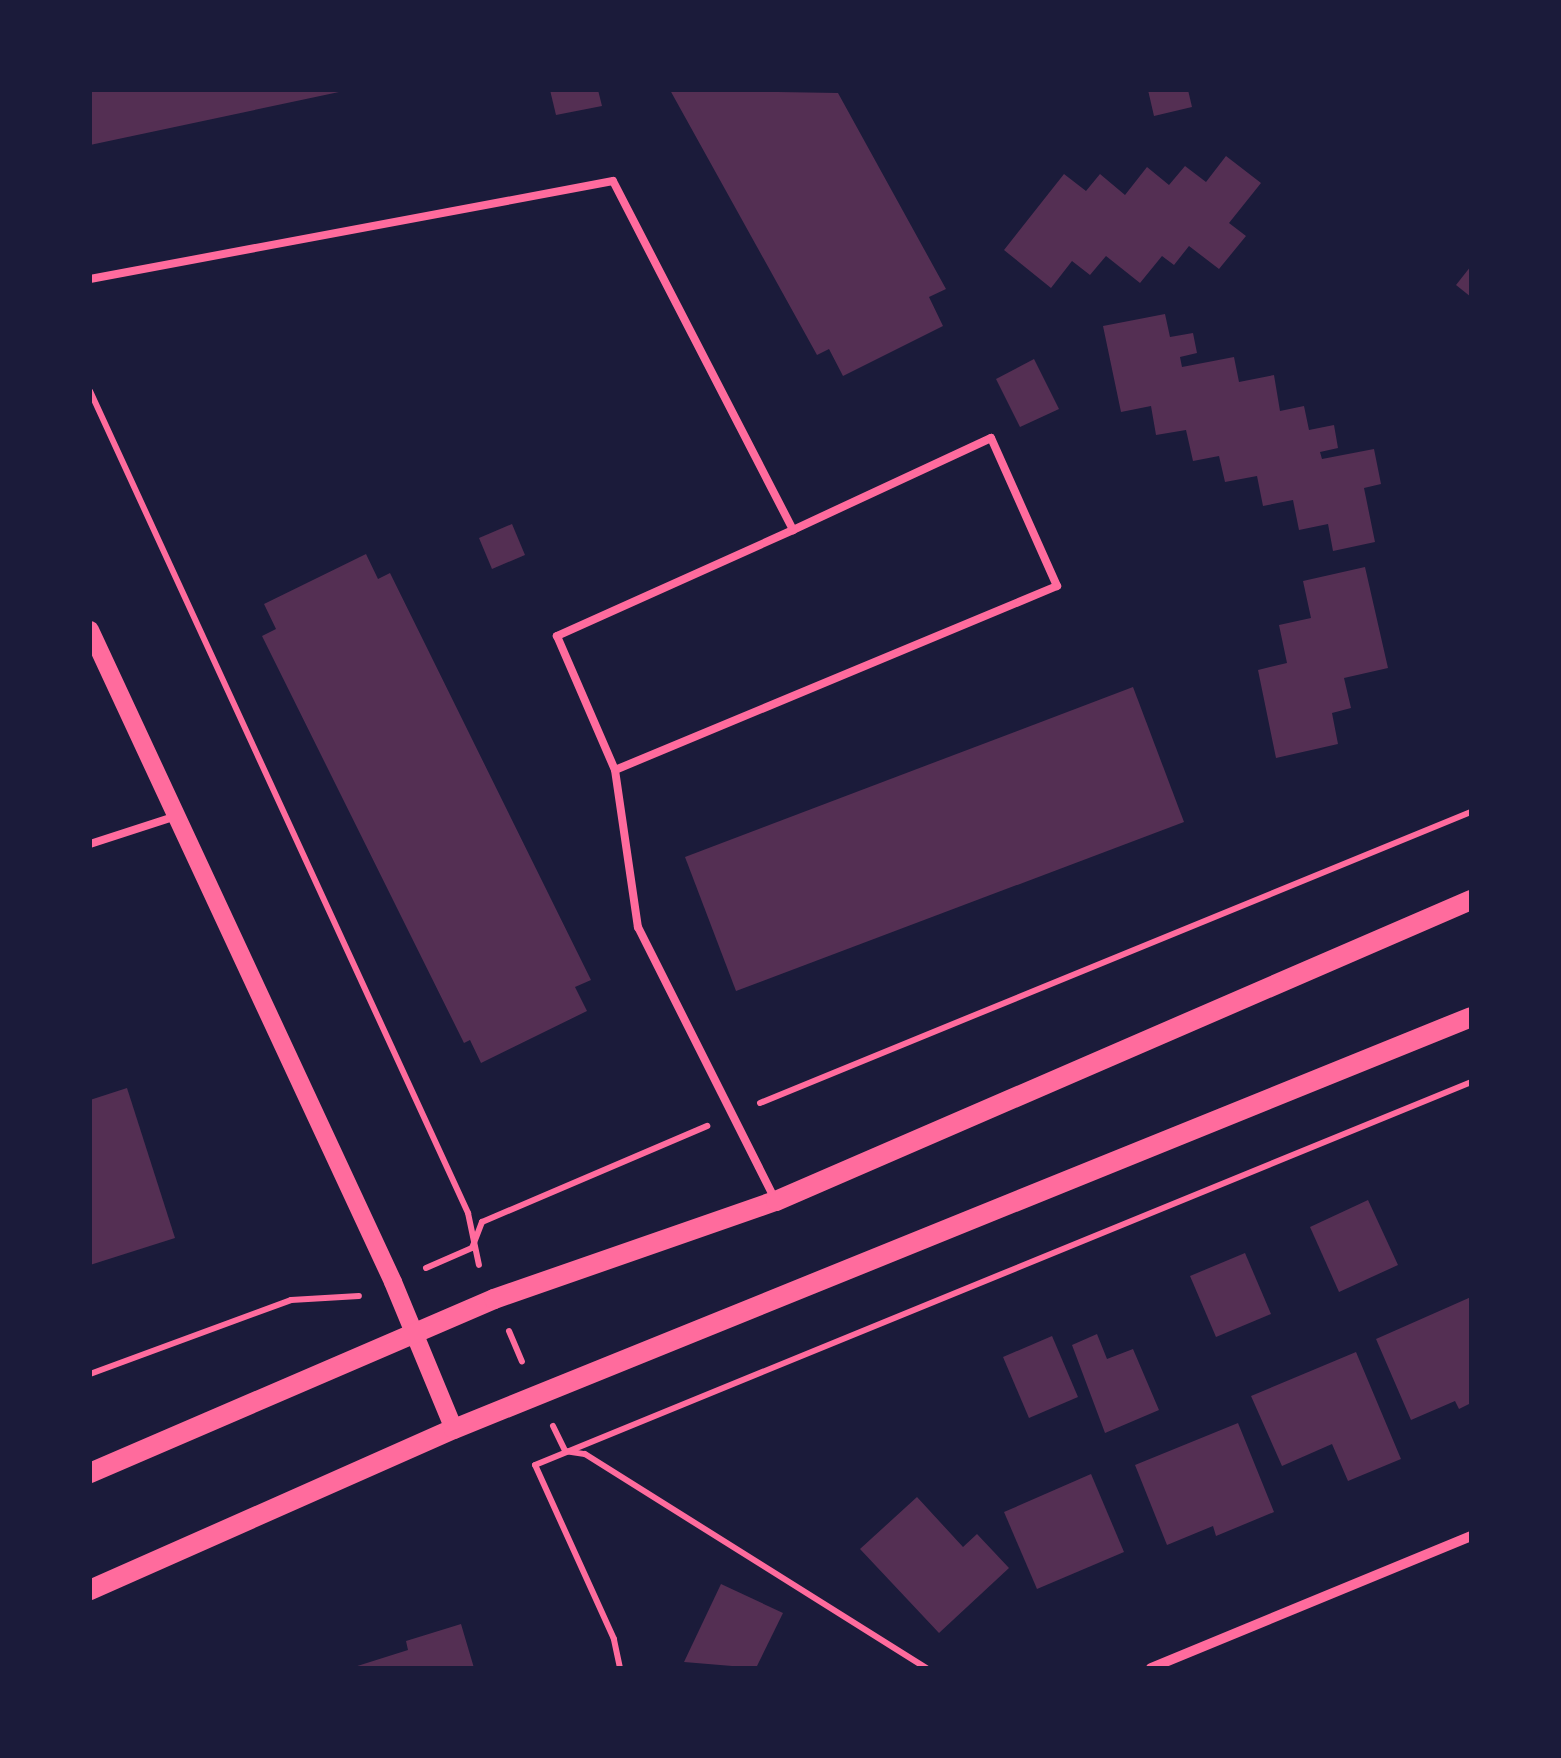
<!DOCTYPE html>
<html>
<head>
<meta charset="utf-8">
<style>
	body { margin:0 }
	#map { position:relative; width:1561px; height:1758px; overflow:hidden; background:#1b1b3a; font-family:"Noto Sans",sans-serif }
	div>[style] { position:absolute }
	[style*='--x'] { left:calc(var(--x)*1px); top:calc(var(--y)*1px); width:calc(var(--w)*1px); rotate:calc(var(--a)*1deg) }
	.building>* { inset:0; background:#542f53 }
	.path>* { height:6px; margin:-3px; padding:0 3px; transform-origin:3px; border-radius:3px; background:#ff6b9d }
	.service>* { height:8px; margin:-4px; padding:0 4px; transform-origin:4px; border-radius:4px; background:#ff6b9d }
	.minor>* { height:10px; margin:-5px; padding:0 5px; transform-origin:5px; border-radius:5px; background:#ff6b9d }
	.tertiary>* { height:18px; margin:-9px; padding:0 9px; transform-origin:9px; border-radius:9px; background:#ff6b9d }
	.secondary>* { height:20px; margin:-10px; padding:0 10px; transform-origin:10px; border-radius:10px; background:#ff6b9d }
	span { translate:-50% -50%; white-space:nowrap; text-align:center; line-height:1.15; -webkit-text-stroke:9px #1b1b3a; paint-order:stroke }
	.frame { position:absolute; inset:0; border:92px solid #1b1b3a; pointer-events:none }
</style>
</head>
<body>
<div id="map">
	<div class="building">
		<i style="clip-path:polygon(90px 90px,339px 90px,339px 92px,90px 145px)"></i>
		<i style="clip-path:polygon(550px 90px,598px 90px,602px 106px,556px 115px)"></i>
		<i style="clip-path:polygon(670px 90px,838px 93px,946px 289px,929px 297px,943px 326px,843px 376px,829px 349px,817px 355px)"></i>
		<i style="clip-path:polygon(1148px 90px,1188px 90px,1192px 107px,1154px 116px)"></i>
		<i style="clip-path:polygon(1226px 156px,1261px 183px,1229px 223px,1246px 236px,1219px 269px,1189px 246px,1174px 265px,1162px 256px,1140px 283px,1106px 256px,1090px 275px,1072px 261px,1051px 288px,1004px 250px,1064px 174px,1086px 191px,1100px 174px,1125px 195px,1147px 167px,1169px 185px,1185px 166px,1206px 182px)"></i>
		<i style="clip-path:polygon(1471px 266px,1471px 297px,1456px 285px)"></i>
		<i style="clip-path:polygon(1165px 314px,1170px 337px,1193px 333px,1197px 353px,1180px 357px,1182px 367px,1234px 357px,1239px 382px,1274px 375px,1280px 411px,1304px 406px,1309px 430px,1334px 425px,1338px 448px,1320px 452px,1322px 459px,1374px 449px,1381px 484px,1364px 488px,1375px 542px,1333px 551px,1328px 524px,1299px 530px,1293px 500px,1263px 506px,1257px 476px,1225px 482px,1219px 456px,1193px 461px,1186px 430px,1156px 435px,1151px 406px,1121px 412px,1103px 326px)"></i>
		<i style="clip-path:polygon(1034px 359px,1059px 409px,1020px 427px,996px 379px)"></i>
		<i style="clip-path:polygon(512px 524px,525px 555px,492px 569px,479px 538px)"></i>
		<i style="clip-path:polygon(366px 554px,378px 579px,390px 573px,591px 980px,575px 987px,587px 1011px,481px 1063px,470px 1040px,464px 1043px,262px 636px,276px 629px,264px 604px)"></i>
		<i style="clip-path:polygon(1365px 567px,1388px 668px,1344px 678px,1351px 708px,1332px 713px,1338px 744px,1276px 758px,1258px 670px,1287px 663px,1279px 625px,1311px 618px,1303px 581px)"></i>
		<i style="clip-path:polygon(1133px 687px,1184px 822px,736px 991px,685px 857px)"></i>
		<i style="clip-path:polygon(127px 1088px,175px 1238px,90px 1265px,90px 1100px)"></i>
		<i style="clip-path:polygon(1368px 1200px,1398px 1265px,1339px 1292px,1310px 1227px)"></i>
		<i style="clip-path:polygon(1245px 1253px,1271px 1314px,1216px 1337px,1190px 1276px)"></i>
		<i style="clip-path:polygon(1471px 1297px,1471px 1403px,1459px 1409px,1455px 1401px,1411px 1420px,1376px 1339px)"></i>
		<i style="clip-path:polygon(1097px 1334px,1107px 1359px,1133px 1349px,1159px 1410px,1105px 1433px,1072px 1345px)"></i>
		<i style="clip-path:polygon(1052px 1336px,1078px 1397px,1029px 1418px,1003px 1357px)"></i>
		<i style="clip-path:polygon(1356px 1352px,1401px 1459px,1348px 1481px,1332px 1444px,1282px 1466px,1251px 1396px)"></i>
		<i style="clip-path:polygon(1238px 1423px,1274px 1512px,1216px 1536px,1213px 1526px,1167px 1545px,1135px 1465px)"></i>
		<i style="clip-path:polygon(1091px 1474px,1124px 1552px,1037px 1589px,1004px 1512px)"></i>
		<i style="clip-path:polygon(917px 1497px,963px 1547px,977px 1534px,1009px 1568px,939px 1633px,860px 1549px)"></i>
		<i style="clip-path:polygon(721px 1584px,783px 1613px,756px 1668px,684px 1662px)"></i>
		<i style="clip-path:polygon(461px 1624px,474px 1668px,351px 1668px,408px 1650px,406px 1641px)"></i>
	</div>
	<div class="path">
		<i style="--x:90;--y:391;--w:905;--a:65.3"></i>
		<i style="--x:468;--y:1213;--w:53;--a:78.1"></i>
		<i style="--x:760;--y:1103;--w:768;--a:-22.26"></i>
		<i style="--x:426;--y:1268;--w:50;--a:-23.5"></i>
		<i style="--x:472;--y:1248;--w:28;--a:-69"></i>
		<i style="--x:482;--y:1222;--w:245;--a:-23.1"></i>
		<i style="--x:509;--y:1331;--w:33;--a:67"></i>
		<i style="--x:90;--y:1374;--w:214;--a:-20.2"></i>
		<i style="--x:291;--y:1300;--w:68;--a:-3.4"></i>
		<i style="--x:553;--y:1426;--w:28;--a:64"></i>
		<i style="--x:565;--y:1451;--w:20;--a:9"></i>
		<i style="--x:585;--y:1454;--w:403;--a:32.1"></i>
		<i style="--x:620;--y:1668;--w:30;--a:-102"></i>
		<i style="--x:614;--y:1639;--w:191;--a:-114.4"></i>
		<i style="--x:535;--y:1465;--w:1011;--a:-22.25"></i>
	</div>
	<div class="service">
		<i style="--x:90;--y:279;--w:532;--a:-10.61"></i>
		<i style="--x:613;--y:181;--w:393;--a:62.7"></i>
		<i style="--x:793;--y:530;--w:259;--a:155.8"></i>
		<i style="--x:557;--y:636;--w:146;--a:66.6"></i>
		<i style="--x:615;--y:770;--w:159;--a:81.7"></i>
		<i style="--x:638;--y:927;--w:307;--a:63.3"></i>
		<i style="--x:615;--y:770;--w:479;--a:-22.6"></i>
		<i style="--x:1057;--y:586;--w:162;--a:-114"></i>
		<i style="--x:991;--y:438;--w:218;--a:155.1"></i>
		<i style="--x:90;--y:844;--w:90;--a:-18"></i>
	</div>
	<div class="minor">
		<i style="--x:1151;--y:1668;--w:346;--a:-22.4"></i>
	</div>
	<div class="tertiary">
		<i style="--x:90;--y:630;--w:719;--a:65.07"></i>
		<i style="--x:393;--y:1282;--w:159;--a:67.5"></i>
	</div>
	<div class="secondary">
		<i style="--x:90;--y:1473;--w:440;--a:-23.3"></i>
		<i style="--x:494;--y:1299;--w:299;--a:-19.2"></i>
		<i style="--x:776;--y:1201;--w:757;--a:-23.42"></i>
		<i style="--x:90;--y:1590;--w:398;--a:-23.9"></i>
		<i style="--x:454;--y:1429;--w:1097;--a:-22.05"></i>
	</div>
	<div class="frame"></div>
</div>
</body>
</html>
